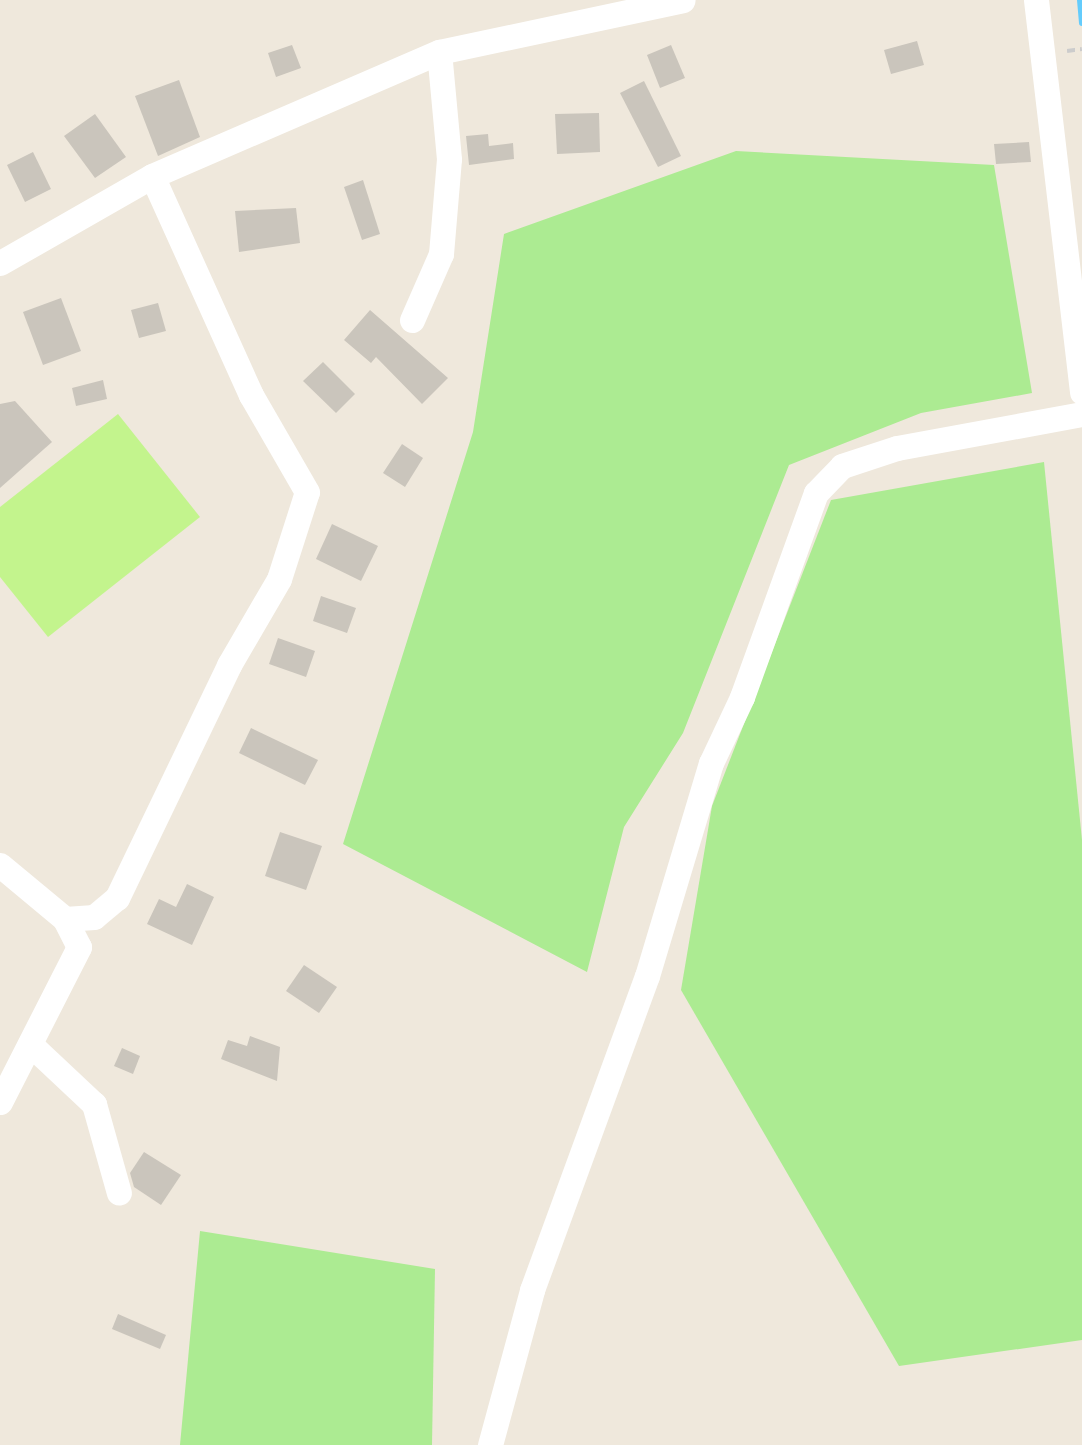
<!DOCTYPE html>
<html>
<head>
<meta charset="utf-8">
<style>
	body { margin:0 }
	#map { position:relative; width:1082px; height:1445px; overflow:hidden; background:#efe8dc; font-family:Ubuntu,sans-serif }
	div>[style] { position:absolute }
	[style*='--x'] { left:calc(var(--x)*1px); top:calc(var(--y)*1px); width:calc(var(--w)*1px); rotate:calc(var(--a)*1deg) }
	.green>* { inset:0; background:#aceb92 }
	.pitch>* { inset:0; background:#c3f48d }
	.stream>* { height:6px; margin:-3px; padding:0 3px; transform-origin:3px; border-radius:3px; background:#64ccfc }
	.building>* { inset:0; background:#cac5bc }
	.path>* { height:4px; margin-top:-2px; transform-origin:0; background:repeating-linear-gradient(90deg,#ccc 0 8px,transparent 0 13px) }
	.minor>* { height:25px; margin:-12.5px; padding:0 12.5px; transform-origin:12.5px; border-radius:12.5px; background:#fff }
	span { translate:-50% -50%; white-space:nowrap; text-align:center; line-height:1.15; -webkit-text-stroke:8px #fff; paint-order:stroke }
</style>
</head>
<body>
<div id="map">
	<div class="green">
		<i style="clip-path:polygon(736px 151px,994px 165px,1032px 393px,921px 413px,789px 465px,683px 733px,624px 827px,587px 972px,343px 844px,473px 432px,504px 234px)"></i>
		<i style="clip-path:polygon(1044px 462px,1082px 840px,1082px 1340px,899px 1366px,681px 990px,712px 806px,831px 500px)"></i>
		<i style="clip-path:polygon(200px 1231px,435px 1269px,432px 1445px,180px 1445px)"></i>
	</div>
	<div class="pitch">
		<i style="clip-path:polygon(118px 414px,200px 517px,48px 637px,0 577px,0 507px)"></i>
	</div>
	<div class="stream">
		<i style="--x:1080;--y:0;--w:23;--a:85"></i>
	</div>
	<div class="building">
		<i style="clip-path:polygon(917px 41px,924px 65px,891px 74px,884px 50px)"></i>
		<i style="clip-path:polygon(292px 45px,301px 68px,276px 77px,268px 53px)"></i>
		<i style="clip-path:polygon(671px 45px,685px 78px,660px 88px,647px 55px)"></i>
		<i style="clip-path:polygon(179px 80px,200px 137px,158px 156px,135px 96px)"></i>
		<i style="clip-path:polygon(644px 81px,681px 156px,658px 167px,620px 93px)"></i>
		<i style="clip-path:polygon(599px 113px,600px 152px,557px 154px,555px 114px)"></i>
		<i style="clip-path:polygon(95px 114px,126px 157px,95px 178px,64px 136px)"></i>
		<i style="clip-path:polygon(488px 134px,489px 146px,513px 143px,514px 159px,469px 165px,466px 136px)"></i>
		<i style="clip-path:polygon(1029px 142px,1031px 162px,996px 164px,994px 144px)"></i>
		<i style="clip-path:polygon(33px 152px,51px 189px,25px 202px,7px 165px)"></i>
		<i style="clip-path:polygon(363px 180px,380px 234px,362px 240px,344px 187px)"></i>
		<i style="clip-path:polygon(296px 208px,300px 243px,239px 252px,235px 211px)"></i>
		<i style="clip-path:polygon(61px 298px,81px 351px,43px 365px,23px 312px)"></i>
		<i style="clip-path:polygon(158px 303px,166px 331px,139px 338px,131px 310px)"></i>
		<i style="clip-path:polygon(370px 310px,448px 378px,422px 404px,376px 357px,371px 363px,344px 340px)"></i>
		<i style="clip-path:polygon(323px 362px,355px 394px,336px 413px,303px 381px)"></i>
		<i style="clip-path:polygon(103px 380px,107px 399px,76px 406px,72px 388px)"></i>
		<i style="clip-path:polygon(15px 401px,52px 442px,0 488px,0 404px)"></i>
		<i style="clip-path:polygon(402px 444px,423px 458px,405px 487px,383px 473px)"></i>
		<i style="clip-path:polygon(332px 524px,378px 546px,361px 581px,316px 559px)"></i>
		<i style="clip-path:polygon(321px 596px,356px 608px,347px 633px,313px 621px)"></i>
		<i style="clip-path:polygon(278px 638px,315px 651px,306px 677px,269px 664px)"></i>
		<i style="clip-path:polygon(251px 728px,318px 760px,305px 785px,239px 753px)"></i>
		<i style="clip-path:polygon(280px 832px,322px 846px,306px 890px,265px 876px)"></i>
		<i style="clip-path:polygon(187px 884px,214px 897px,192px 945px,147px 924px,159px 899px,176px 907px)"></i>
		<i style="clip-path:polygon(304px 965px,337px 987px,319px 1013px,286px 991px)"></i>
		<i style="clip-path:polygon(250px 1036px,280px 1047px,277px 1081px,221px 1059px,228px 1040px,247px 1046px)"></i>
		<i style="clip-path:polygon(122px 1048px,140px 1056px,133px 1074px,114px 1066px)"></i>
		<i style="clip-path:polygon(144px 1152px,181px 1175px,161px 1205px,134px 1187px,130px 1173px)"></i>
		<i style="clip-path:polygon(118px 1314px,166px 1335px,160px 1349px,112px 1329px)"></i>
	</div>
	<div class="path">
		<i style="--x:1067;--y:51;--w:15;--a:-8"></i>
	</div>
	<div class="minor">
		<i style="--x:1036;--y:0;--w:395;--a:83.3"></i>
		<i style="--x:0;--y:263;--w:175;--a:-29.8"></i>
		<i style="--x:152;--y:176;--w:313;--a:-23.4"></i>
		<i style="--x:439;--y:52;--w:249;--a:-12"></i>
		<i style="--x:412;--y:320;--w:72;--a:-66.3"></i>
		<i style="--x:441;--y:254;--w:95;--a:-85.2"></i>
		<i style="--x:449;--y:159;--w:107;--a:-95.3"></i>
		<i style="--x:0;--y:865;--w:85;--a:39.7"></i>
		<i style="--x:30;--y:1044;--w:88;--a:43.2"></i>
		<i style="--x:94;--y:1104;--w:92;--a:74.3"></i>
		<i style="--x:0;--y:1102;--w:174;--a:-63"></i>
		<i style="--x:79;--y:947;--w:31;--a:-117"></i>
		<i style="--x:65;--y:919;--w:29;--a:-4"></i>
		<i style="--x:94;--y:917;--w:30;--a:-40"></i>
		<i style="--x:117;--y:898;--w:259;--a:-64.3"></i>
		<i style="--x:229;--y:665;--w:99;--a:-59.8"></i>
		<i style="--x:279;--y:579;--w:91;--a:-72.2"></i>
		<i style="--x:307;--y:492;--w:112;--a:-120"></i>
		<i style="--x:251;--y:395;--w:240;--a:-114.3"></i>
		<i style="--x:490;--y:1445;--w:161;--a:-74.8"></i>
		<i style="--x:532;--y:1290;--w:334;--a:-69.9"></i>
		<i style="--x:647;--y:976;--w:222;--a:-73.3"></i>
		<i style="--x:711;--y:763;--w:73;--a:-64.8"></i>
		<i style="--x:742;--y:697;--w:217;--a:-70.1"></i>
		<i style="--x:816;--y:493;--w:37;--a:-46"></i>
		<i style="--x:842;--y:466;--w:58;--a:-18.1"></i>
		<i style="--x:897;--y:448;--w:188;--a:-10.4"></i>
	</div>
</div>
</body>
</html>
